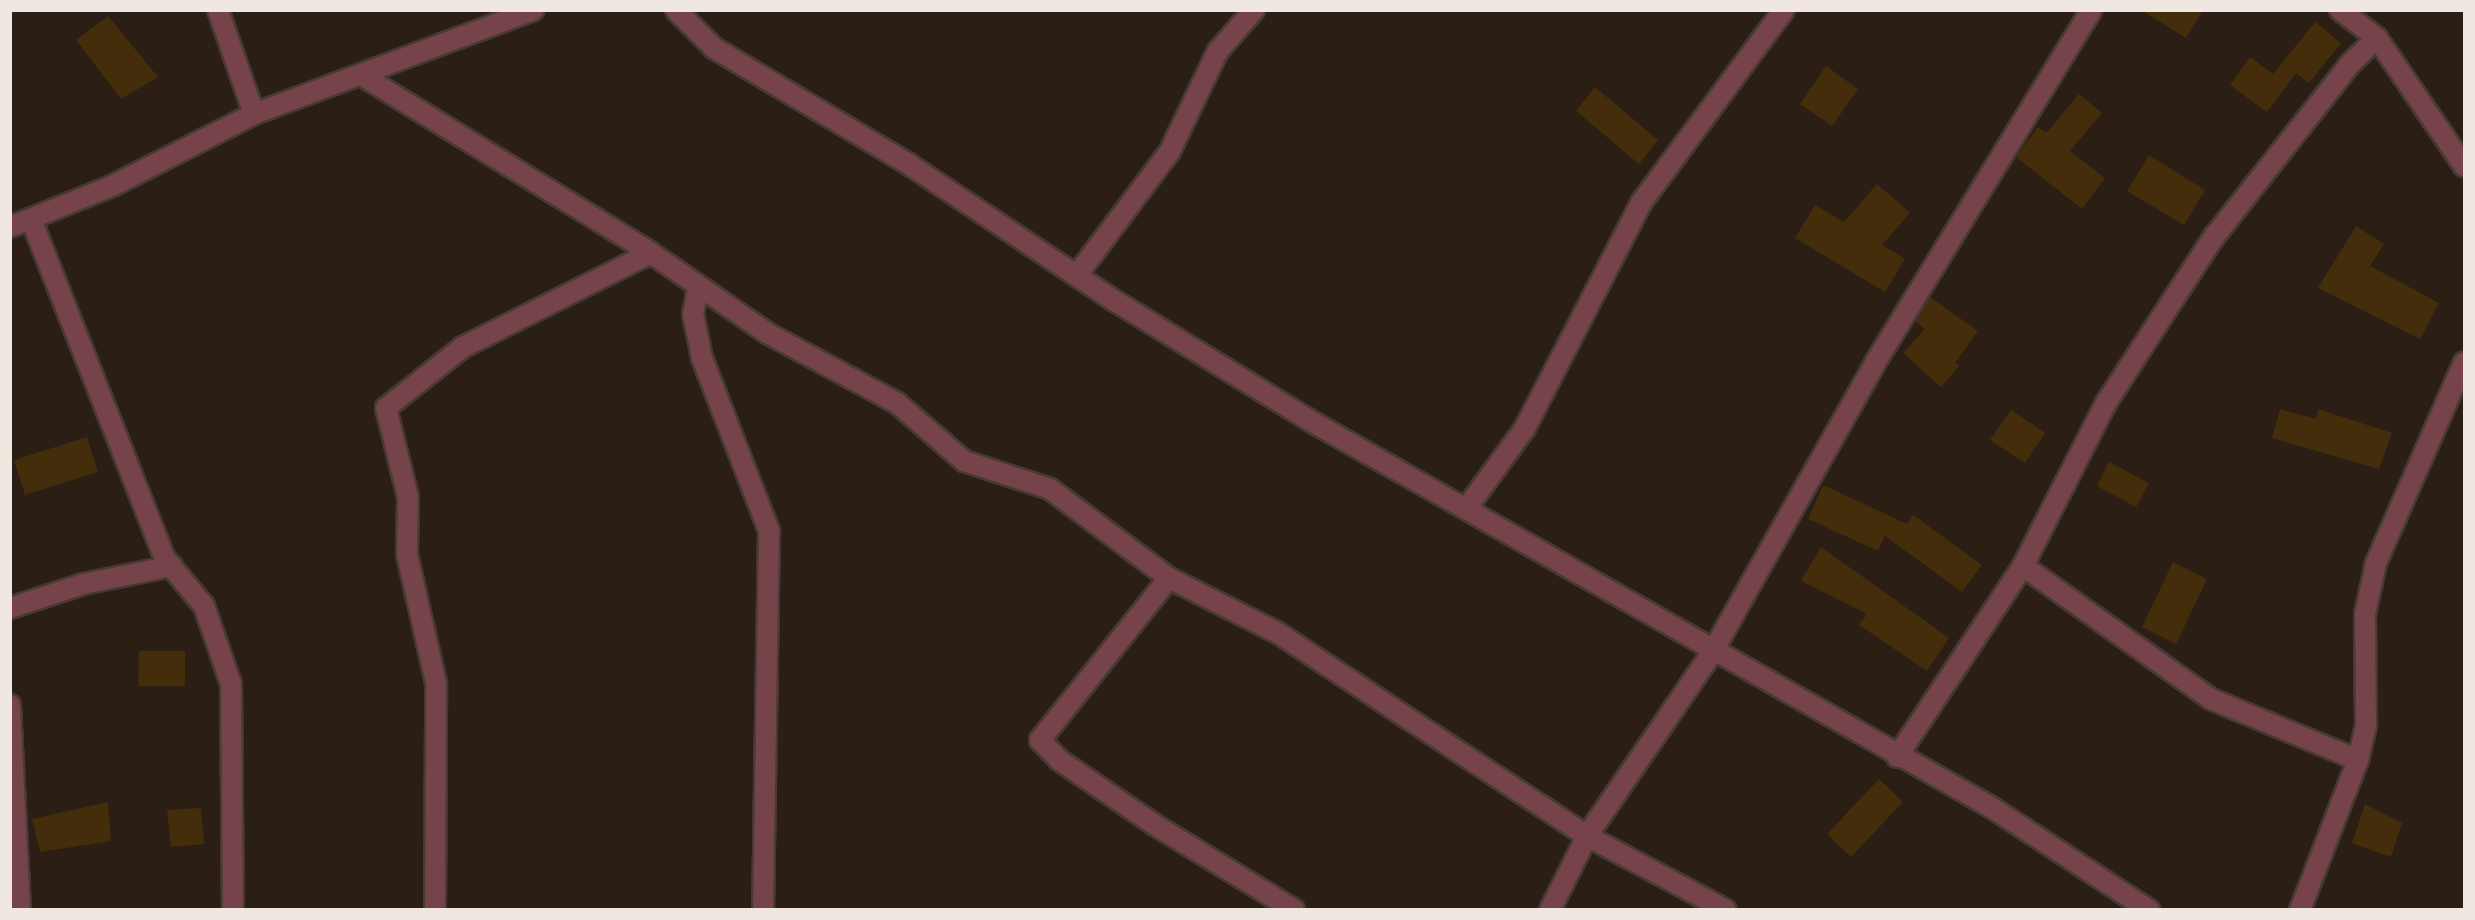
<!DOCTYPE html>
<html>
<head>
<meta charset="utf-8">
<style>
	body { margin:0 }
	#map { position:relative; width:2475px; height:920px; overflow:hidden; background:#2b1e15; font-family:"IBM Plex Serif",serif }
	div>[style] { position:absolute }
	[style*='--x'] { left:calc(var(--x)*1px); top:calc(var(--y)*1px); width:calc(var(--w)*1px); rotate:calc(var(--a)*1deg) }
	.building>* { inset:0; background:#432d0b }
	.roads { filter:drop-shadow(2px 0 #473a32) drop-shadow(-2px 0 #473a32) drop-shadow(0 2px #473a32) drop-shadow(0 -2px #473a32) }
	.street>* { height:20px; margin:-10px; padding:0 10px; transform-origin:10px; border-radius:10px; background:#754349 }
	span { translate:-50% -50%; white-space:nowrap; text-align:center; line-height:1.15; -webkit-text-stroke:5px #2b1e15; paint-order:stroke }
	.frame { position:absolute; inset:0; border:12px solid #f0e7e1; pointer-events:none }
</style>
</head>
<body>
<div id="map">
	<div class="building">
		<i style="clip-path:polygon(2141px 10px,2203px 10px,2186px 38px)"></i>
		<i style="clip-path:polygon(108px 16px,158px 77px,121px 99px,76px 40px)"></i>
		<i style="clip-path:polygon(2315px 22px,2341px 43px,2309px 83px,2296px 73px,2267px 112px,2230px 85px,2250px 57px,2273px 74px)"></i>
		<i style="clip-path:polygon(1826px 66px,1858px 89px,1832px 126px,1800px 104px)"></i>
		<i style="clip-path:polygon(1595px 87px,1658px 140px,1639px 164px,1576px 111px)"></i>
		<i style="clip-path:polygon(2079px 94px,2102px 113px,2070px 151px,2105px 178px,2082px 209px,2016px 157px,2038px 127px,2046px 133px)"></i>
		<i style="clip-path:polygon(2149px 155px,2205px 190px,2184px 225px,2127px 191px)"></i>
		<i style="clip-path:polygon(1877px 184px,1910px 213px,1882px 245px,1905px 259px,1885px 292px,1795px 238px,1815px 205px,1844px 222px)"></i>
		<i style="clip-path:polygon(2356px 226px,2384px 244px,2370px 266px,2439px 303px,2420px 339px,2318px 288px)"></i>
		<i style="clip-path:polygon(1930px 297px,1978px 331px,1955px 363px,1959px 366px,1941px 387px,1903px 353px,1925px 329px,1915px 321px)"></i>
		<i style="clip-path:polygon(2280px 409px,2316px 419px,2318px 409px,2392px 433px,2379px 469px,2272px 438px)"></i>
		<i style="clip-path:polygon(2011px 410px,2045px 433px,2025px 463px,1990px 440px)"></i>
		<i style="clip-path:polygon(87px 437px,98px 472px,25px 495px,14px 460px)"></i>
		<i style="clip-path:polygon(2109px 462px,2149px 483px,2136px 507px,2097px 486px)"></i>
		<i style="clip-path:polygon(1823px 485px,1907px 524px,1913px 515px,1982px 565px,1962px 592px,1885px 536px,1878px 551px,1808px 519px)"></i>
		<i style="clip-path:polygon(1821px 547px,1949px 638px,1927px 671px,1859px 625px,1867px 614px,1801px 581px)"></i>
		<i style="clip-path:polygon(2173px 562px,2207px 579px,2176px 644px,2142px 627px)"></i>
		<i style="clip-path:polygon(139px 651px,185px 651px,185px 686px,138px 686px)"></i>
		<i style="clip-path:polygon(1879px 779px,1903px 802px,1851px 857px,1827px 834px)"></i>
		<i style="clip-path:polygon(108px 802px,111px 841px,40px 852px,32px 819px)"></i>
		<i style="clip-path:polygon(2365px 804px,2402px 823px,2391px 857px,2352px 843px)"></i>
		<i style="clip-path:polygon(201px 808px,204px 844px,171px 847px,167px 810px)"></i>
	</div>
	<div class="roads">
		<div class="street">
			<i style="--x:218;--y:10;--w:110;--a:70.9"></i>
			<i style="--x:676;--y:10;--w:54;--a:45"></i>
			<i style="--x:714;--y:48;--w:228;--a:30.8"></i>
			<i style="--x:910;--y:165;--w:246;--a:33.6"></i>
			<i style="--x:1115;--y:301;--w:236;--a:31.5"></i>
			<i style="--x:1316;--y:424;--w:776;--a:29.57"></i>
			<i style="--x:1991;--y:807;--w:189;--a:33.1"></i>
			<i style="--x:2340;--y:10;--w:46;--a:37.1"></i>
			<i style="--x:2377;--y:38;--w:155;--a:55.8"></i>
			<i style="--x:361;--y:75;--w:340;--a:31.5"></i>
			<i style="--x:651;--y:253;--w:141;--a:34.6"></i>
			<i style="--x:767;--y:333;--w:148;--a:28.3"></i>
			<i style="--x:897;--y:403;--w:89;--a:40.9"></i>
			<i style="--x:964;--y:461;--w:90;--a:18"></i>
			<i style="--x:1050;--y:489;--w:149;--a:36.8"></i>
			<i style="--x:1169;--y:578;--w:122;--a:26.8"></i>
			<i style="--x:1278;--y:633;--w:370;--a:33.3"></i>
			<i style="--x:1587;--y:836;--w:157;--a:28"></i>
			<i style="--x:31;--y:219;--w:365;--a:68.5"></i>
			<i style="--x:165;--y:559;--w:61;--a:50.3"></i>
			<i style="--x:204;--y:606;--w:83;--a:70.9"></i>
			<i style="--x:231;--y:684;--w:226;--a:89.5"></i>
			<i style="--x:10;--y:227;--w:110;--a:-21.9"></i>
			<i style="--x:112;--y:186;--w:159;--a:-26.9"></i>
			<i style="--x:254;--y:114;--w:298;--a:-20.4"></i>
			<i style="--x:1077;--y:275;--w:155;--a:-53.1"></i>
			<i style="--x:1170;--y:151;--w:111;--a:-64.4"></i>
			<i style="--x:1218;--y:51;--w:55;--a:-48.7"></i>
			<i style="--x:698;--y:287;--w:27;--a:100"></i>
			<i style="--x:693;--y:314;--w:45;--a:78.4"></i>
			<i style="--x:702;--y:358;--w:186;--a:68.8"></i>
			<i style="--x:769;--y:531;--w:379;--a:90.9"></i>
			<i style="--x:1466;--y:509;--w:100;--a:-53.9"></i>
			<i style="--x:1525;--y:428;--w:253;--a:-62.7"></i>
			<i style="--x:1641;--y:203;--w:240;--a:-53.5"></i>
			<i style="--x:2023;--y:566;--w:230;--a:35.3"></i>
			<i style="--x:2211;--y:699;--w:159;--a:22.5"></i>
			<i style="--x:1169;--y:578;--w:207;--a:128.5"></i>
			<i style="--x:1040;--y:740;--w:28;--a:46"></i>
			<i style="--x:1059;--y:760;--w:116;--a:34.1"></i>
			<i style="--x:1155;--y:825;--w:163;--a:31.4"></i>
			<i style="--x:10;--y:608;--w:77;--a:-18.2"></i>
			<i style="--x:83;--y:584;--w:91;--a:-11.4"></i>
			<i style="--x:10;--y:705;--w:205;--a:87.2"></i>
			<i style="--x:1897;--y:757;--w:229;--a:-56.6"></i>
			<i style="--x:2023;--y:566;--w:183;--a:-63"></i>
			<i style="--x:2106;--y:403;--w:198;--a:-57"></i>
			<i style="--x:2214;--y:237;--w:220;--a:-51.8"></i>
			<i style="--x:2350;--y:64;--w:37;--a:-44"></i>
			<i style="--x:435;--y:910;--w:227;--a:-89.7"></i>
			<i style="--x:436;--y:683;--w:132;--a:-102.7"></i>
			<i style="--x:407;--y:554;--w:57;--a:-89"></i>
			<i style="--x:408;--y:497;--w:92;--a:-103.9"></i>
			<i style="--x:386;--y:408;--w:98;--a:-38.4"></i>
			<i style="--x:463;--y:347;--w:210;--a:-26.6"></i>
			<i style="--x:1550;--y:910;--w:83;--a:-63.4"></i>
			<i style="--x:1587;--y:836;--w:224;--a:-55.7"></i>
			<i style="--x:1713;--y:651;--w:330;--a:-60.6"></i>
			<i style="--x:1875;--y:363;--w:414;--a:-58.5"></i>
			<i style="--x:2300;--y:910;--w:161;--a:-68.9"></i>
			<i style="--x:2358;--y:760;--w:35;--a:-77"></i>
			<i style="--x:2366;--y:726;--w:112;--a:-90.5"></i>
			<i style="--x:2365;--y:614;--w:52;--a:-77.8"></i>
			<i style="--x:2376;--y:563;--w:219;--a:-66.3"></i>
		</div>
	</div>
	<div class="frame"></div>
</div>
</body>
</html>
